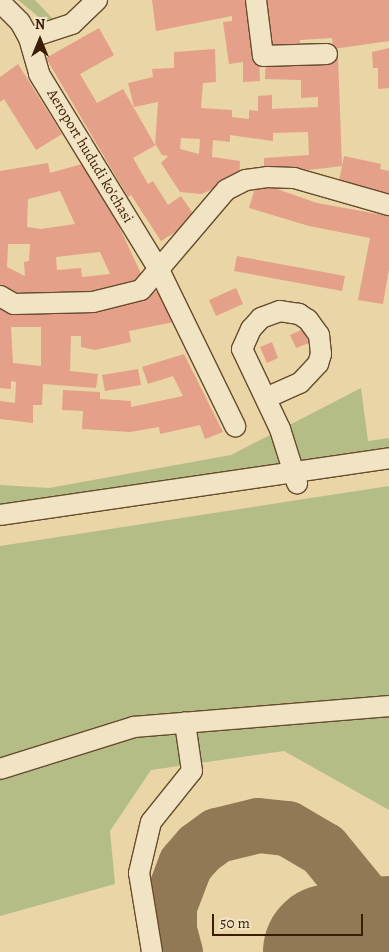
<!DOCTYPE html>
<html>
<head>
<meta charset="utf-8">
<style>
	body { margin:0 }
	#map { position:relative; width:389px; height:952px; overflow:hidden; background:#e9d5a5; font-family:Alegreya,serif }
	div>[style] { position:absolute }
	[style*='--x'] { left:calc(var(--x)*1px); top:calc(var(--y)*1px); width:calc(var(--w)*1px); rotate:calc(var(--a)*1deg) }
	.green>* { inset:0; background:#b5bd87 }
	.taxiway>* { height:55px; margin:-27.5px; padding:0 27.5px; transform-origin:27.5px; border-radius:27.5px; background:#927955 }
	.runway>* { height:136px; margin:-68px; padding:0 68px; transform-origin:68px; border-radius:68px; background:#927955 }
	.building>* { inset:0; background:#e4a088 }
	.roads { filter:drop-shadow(1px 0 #664b2d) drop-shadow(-1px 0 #664b2d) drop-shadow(0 1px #664b2d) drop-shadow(0 -1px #664b2d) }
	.minor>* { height:20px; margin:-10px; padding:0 10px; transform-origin:10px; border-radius:10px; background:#f1e4c4 }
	span { translate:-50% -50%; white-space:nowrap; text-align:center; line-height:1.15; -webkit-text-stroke:5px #f1e4c4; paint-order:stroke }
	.street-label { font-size:15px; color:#3b1d05 }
	.north { position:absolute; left:15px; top:15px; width:50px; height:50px; -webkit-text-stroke:4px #f1e4c4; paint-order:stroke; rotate:0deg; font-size:14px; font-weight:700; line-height:20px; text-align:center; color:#3b1d05 }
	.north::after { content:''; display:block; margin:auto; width:18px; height:22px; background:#3b1d05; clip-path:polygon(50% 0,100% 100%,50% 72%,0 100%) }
	.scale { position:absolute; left:212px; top:914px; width:151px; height:22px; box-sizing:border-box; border:2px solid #3b1d05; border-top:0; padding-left:6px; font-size:15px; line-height:18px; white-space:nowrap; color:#3b1d05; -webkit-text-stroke:4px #f1e4c4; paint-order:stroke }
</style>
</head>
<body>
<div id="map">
	<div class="green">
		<i style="clip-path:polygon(18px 0,35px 0,54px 20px,39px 17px)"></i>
		<i style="clip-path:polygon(361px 388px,368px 441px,389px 438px,389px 450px,0 508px,0 485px,49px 488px,231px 455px)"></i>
		<i style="clip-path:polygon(389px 486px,389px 810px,284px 751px,151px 770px,110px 831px,115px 884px,0 916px,0 546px)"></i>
	</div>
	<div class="taxiway">
		<i style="--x:175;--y:952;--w:23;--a:-105"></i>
		<i style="--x:169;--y:930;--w:24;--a:-90"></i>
		<i style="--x:169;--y:906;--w:45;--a:-69.1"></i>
		<i style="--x:185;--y:864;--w:21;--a:-49"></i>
		<i style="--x:199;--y:848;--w:22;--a:-36"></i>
		<i style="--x:217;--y:835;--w:42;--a:-13.7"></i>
		<i style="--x:258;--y:825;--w:29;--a:6"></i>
		<i style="--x:287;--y:828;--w:42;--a:30.3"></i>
		<i style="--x:323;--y:849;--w:85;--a:50.7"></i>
		<i style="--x:377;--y:915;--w:25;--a:69"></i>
		<i style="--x:386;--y:938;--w:14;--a:94"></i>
	</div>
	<div class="runway">
		<i style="--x:331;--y:952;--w:59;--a:-7.9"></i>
	</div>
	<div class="building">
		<i style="clip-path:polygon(152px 0,248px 0,259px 57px,260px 81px,243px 82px,243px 62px,229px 64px,223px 22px,232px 21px,232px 16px,156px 31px)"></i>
		<i style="clip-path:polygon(267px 0,389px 0,389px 41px,333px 49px,332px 38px,300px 40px,300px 54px,266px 53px)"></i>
		<i style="clip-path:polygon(evenodd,99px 28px,114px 55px,80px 74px,97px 103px,123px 89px,155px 145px,158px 102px,134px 107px,128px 83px,153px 77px,152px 69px,174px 68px,174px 52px,215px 49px,216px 82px,203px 83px,201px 108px,232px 110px,232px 117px,249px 119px,249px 110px,258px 111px,258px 96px,272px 95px,272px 109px,318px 107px,318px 97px,301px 98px,301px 80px,265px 79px,266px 59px,338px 57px,342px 166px,309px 170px,264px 166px,264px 158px,309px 155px,308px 132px,273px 133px,273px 141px,230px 135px,230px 142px,213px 140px,212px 157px,240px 161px,239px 179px,201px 194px,180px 192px,161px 163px,168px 156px,162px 155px,156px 145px,133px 158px,148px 184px,153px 181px,168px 205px,181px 196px,192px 212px,188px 224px,161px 241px,131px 195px,128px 197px,46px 58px,99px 28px,181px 138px,200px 139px,199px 154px,180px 149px,181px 138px)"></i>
		<i style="clip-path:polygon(389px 48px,389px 88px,378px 89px,378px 68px,373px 68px,372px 52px)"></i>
		<i style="clip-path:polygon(18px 64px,62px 134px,36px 150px,4px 99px,0 102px,0 77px)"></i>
		<i style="clip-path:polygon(344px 156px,381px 164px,380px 169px,389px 171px,389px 197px,338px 186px)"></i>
		<i style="clip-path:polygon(evenodd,89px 162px,144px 280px,118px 292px,26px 301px,0 288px,0 171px,48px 163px,50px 173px,89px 162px,60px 191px,75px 224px,41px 229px,27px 227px,28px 199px,60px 191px,89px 162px,8px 244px,30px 244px,29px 261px,24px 262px,25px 276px,7px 267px,8px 244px,89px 162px,100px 252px,110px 274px,82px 277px,81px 268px,57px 270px,56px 257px,100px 252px)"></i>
		<i style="clip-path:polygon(271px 187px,317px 203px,389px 216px,389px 269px,383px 304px,358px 300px,370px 238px,309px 226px,249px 208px,255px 188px)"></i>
		<i style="clip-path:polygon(237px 256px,345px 276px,342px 291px,234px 271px)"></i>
		<i style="clip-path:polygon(236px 288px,243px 304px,216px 316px,209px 300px)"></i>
		<i style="clip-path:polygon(evenodd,159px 291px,174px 322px,129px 331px,131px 342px,95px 350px,81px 347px,81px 336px,71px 336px,70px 371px,98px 374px,96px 388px,43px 384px,42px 405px,33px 405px,33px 423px,0 419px,0 401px,15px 403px,16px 382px,11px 381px,11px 389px,0 388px,0 309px,94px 309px,94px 304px,159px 291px,11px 327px,41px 327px,41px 366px,13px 363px,11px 327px)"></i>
		<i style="clip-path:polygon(303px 329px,309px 343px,296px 348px,290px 335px)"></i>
		<i style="clip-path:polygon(272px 342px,278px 358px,267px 363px,260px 347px)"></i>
		<i style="clip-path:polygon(184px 354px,223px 432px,205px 439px,200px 425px,160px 434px,159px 427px,130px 432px,82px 429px,83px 411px,62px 410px,63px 390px,100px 392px,100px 399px,131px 401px,131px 407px,183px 396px,173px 376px,148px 384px,142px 367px)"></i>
		<i style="clip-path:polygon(138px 369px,141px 385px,105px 391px,102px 375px)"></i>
	</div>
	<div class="roads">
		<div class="minor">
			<i style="--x:256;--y:0;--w:56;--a:82.9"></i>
			<i style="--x:263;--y:56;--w:64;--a:-1.8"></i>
			<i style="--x:0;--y:2;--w:28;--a:45"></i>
			<i style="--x:20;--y:22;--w:18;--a:61"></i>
			<i style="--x:29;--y:38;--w:37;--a:74"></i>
			<i style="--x:39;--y:74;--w:230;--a:58.5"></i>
			<i style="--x:159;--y:270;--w:174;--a:64"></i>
			<i style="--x:29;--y:38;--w:45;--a:-18"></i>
			<i style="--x:72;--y:24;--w:35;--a:-44"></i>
			<i style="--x:0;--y:296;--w:16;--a:30"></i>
			<i style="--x:14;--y:304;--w:79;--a:-1.5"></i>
			<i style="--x:93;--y:302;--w:49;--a:-14"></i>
			<i style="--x:141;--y:290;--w:131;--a:-49.6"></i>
			<i style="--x:226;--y:190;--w:22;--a:-27"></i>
			<i style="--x:246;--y:180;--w:21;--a:-8"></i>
			<i style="--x:267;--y:177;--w:27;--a:2"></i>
			<i style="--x:294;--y:178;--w:99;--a:15.9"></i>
			<i style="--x:266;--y:398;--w:37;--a:-24"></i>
			<i style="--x:300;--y:383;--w:26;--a:-47"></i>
			<i style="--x:318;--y:364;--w:10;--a:-73"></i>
			<i style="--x:321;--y:354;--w:19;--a:-96"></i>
			<i style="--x:319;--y:335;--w:19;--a:-126"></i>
			<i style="--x:308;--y:320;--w:11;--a:-146"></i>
			<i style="--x:299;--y:314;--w:19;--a:-171"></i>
			<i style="--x:280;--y:311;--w:20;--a:160"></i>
			<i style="--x:261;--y:318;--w:15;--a:132"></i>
			<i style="--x:251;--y:329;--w:22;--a:114"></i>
			<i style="--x:242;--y:349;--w:89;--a:64.6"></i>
			<i style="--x:280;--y:429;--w:57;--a:72.5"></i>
			<i style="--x:0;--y:515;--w:393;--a:-8.3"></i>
			<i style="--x:0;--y:769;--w:140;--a:-17.4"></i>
			<i style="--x:134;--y:727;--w:256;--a:-4.7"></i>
			<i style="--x:152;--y:952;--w:80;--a:-99.3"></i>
			<i style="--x:139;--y:873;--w:52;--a:-76.8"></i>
			<i style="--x:151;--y:822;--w:65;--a:-51.2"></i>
			<i style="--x:192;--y:771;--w:49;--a:-98.3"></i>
		</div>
	</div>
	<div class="street-label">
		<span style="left:90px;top:156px;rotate:59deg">Aeroport hududi ko'chasi</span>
	</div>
	<div class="north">N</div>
	<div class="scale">50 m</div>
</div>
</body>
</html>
